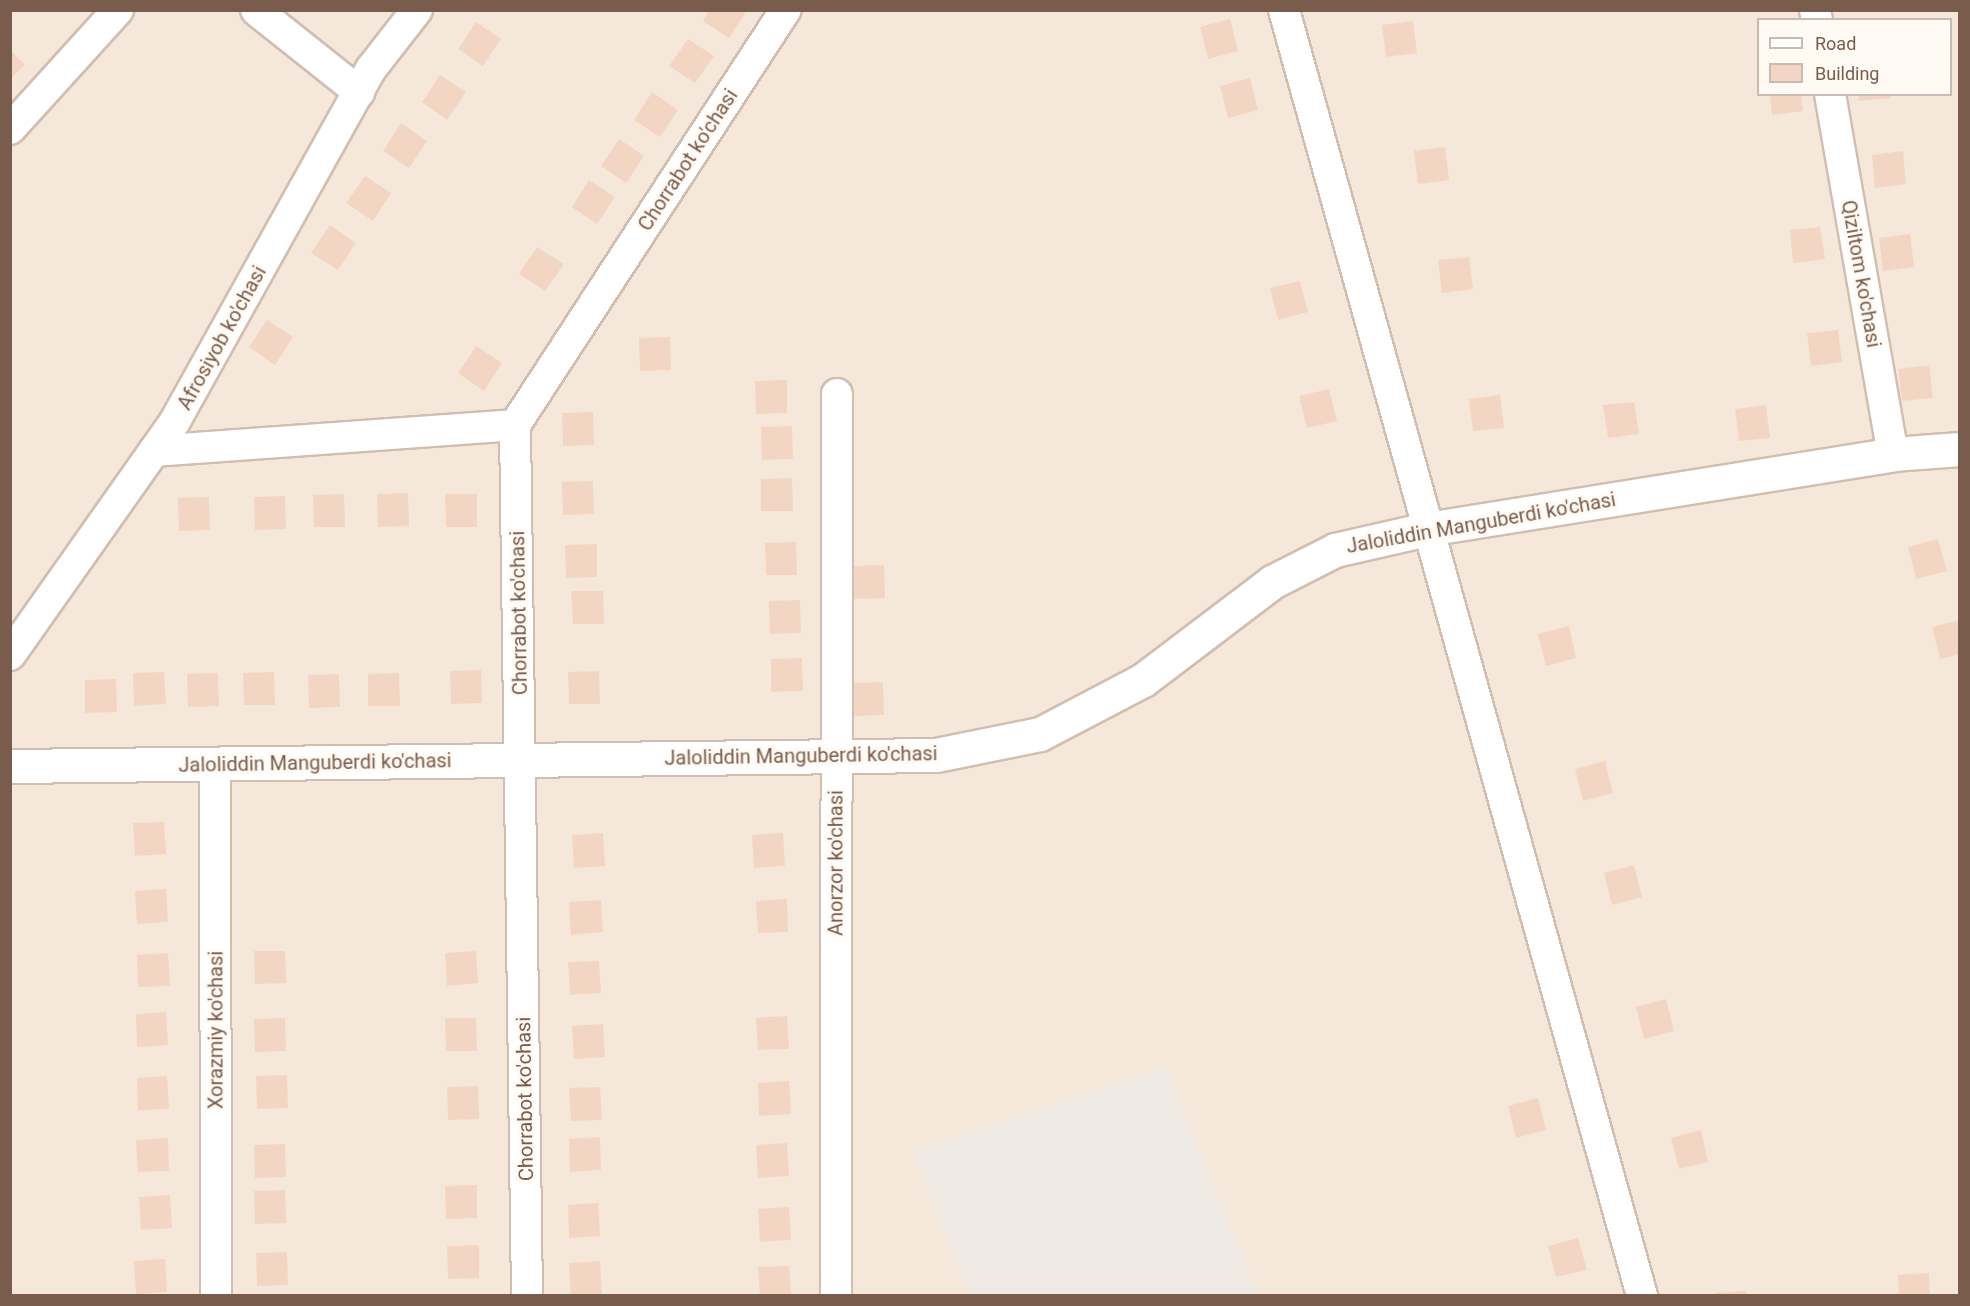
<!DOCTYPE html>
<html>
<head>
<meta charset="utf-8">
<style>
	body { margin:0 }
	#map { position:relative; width:1970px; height:1306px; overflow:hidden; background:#fdf6ec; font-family:Roboto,sans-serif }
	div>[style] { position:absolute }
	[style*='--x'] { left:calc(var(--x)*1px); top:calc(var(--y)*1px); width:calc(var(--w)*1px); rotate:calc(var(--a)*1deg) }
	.residential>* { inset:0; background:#f5e8da }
	.industrial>* { inset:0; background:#efe9e4 }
	.building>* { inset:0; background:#f3d5c3 }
	.roads { filter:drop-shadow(2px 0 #d1beb0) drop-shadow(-2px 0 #d1beb0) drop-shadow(0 2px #d1beb0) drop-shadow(0 -2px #d1beb0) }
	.street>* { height:30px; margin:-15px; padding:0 15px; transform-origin:15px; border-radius:15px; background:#fff }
	.secondary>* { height:33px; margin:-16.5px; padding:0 16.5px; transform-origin:16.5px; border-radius:16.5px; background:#fff }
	span { translate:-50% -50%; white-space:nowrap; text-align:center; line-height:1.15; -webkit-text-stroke:6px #fffaf3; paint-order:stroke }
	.street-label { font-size:20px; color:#7a5c4d }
	.frame { position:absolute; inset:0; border:12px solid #7a5c4d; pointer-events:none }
	.legend { position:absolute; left:1757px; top:18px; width:195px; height:78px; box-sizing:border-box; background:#fffaf3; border:2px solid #cabbb1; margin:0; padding:8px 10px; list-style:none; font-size:18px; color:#7a5c4d }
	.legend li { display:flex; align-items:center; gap:12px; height:30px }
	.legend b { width:30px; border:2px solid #cabbb1 }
</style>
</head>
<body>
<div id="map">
	<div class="residential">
		<i style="clip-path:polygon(evenodd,10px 11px,1959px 11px,1959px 1295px,11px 1295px,10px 11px,1758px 20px,1950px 20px,1950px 94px,1758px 94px,1758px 20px)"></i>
	</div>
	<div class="industrial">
		<i style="clip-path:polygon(1166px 1067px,1259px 1295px,969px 1295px,913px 1151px)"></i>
	</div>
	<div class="building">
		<i style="clip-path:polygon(709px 10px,747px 10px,729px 38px,703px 21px)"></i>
		<i style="clip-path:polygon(1230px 19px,1238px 51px,1208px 59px,1200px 27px)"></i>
		<i style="clip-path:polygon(1413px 21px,1417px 53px,1386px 57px,1382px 25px)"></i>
		<i style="clip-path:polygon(476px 22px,501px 39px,483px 66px,458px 49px)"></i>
		<i style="clip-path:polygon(688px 39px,714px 56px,695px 83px,669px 66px)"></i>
		<i style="clip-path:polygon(10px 50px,25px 65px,10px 79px)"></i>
		<i style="clip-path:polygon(440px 75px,466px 92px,447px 120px,422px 102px)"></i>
		<i style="clip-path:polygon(1250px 78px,1258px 110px,1228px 118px,1220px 86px)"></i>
		<i style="clip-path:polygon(652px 92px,678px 110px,660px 137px,634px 120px)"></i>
		<i style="clip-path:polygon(1770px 94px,1801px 94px,1803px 111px,1772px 115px)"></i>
		<i style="clip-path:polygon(1859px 94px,1890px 94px,1891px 98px,1859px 101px)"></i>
		<i style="clip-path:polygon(401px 123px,427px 141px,409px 168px,383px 151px)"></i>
		<i style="clip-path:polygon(619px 139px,644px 156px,626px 183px,601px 166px)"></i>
		<i style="clip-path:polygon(1445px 147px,1449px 180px,1418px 184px,1414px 151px)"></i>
		<i style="clip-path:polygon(1903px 151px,1906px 184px,1875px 188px,1872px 155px)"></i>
		<i style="clip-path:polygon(365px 176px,391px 193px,373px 221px,346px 203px)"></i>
		<i style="clip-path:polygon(589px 180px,615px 197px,597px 224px,572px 207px)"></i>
		<i style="clip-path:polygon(330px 225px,356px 243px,338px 270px,311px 253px)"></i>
		<i style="clip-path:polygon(1820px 227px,1825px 259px,1793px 263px,1790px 230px)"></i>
		<i style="clip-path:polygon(1910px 234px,1914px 267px,1883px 271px,1879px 238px)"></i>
		<i style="clip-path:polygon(537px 247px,564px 264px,545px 291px,519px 274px)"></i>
		<i style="clip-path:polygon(1469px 257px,1473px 289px,1442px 293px,1438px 260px)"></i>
		<i style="clip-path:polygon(1300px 281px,1308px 312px,1278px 320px,1270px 288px)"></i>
		<i style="clip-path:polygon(267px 320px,293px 337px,275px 365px,249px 347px)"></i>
		<i style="clip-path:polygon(1838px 330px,1842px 362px,1811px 366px,1807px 333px)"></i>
		<i style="clip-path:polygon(670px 337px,671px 370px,640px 371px,639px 338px)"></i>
		<i style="clip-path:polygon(476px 346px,502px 363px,484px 391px,458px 373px)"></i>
		<i style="clip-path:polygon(1929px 365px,1933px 398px,1902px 401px,1898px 369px)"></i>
		<i style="clip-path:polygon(787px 380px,787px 413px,756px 414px,755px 381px)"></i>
		<i style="clip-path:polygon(1329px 389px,1337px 421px,1307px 428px,1299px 396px)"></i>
		<i style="clip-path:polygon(1500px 395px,1504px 428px,1473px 431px,1469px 399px)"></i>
		<i style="clip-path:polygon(1634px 402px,1639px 434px,1608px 438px,1603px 405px)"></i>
		<i style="clip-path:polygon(1766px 405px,1770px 438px,1739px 441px,1735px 409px)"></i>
		<i style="clip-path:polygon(593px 412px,594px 445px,563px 446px,562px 413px)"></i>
		<i style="clip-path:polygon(792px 426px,793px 459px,762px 460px,761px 427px)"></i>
		<i style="clip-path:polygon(792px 478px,793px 511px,761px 511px,761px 479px)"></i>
		<i style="clip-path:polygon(593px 481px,594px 514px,563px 515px,562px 482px)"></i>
		<i style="clip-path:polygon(408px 493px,409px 526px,378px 527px,377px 494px)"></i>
		<i style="clip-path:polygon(344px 494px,345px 527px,314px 527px,313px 495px)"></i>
		<i style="clip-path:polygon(445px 494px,477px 494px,477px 527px,446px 527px)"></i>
		<i style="clip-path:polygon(285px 496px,286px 529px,255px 530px,254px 497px)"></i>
		<i style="clip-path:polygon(209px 497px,210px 530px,179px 531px,178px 498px)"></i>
		<i style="clip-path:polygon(1938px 539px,1947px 571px,1916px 579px,1908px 547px)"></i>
		<i style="clip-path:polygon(796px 542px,797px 575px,766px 575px,765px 543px)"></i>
		<i style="clip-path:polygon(597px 544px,597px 577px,566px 578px,565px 545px)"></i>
		<i style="clip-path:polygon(884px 565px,885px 598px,854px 599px,853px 566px)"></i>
		<i style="clip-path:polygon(571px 591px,603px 591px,604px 624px,573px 624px)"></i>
		<i style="clip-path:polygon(800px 600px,801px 633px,770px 634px,769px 601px)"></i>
		<i style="clip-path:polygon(1960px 620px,1960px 654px,1940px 659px,1932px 627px)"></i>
		<i style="clip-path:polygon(1569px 626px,1576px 658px,1546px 666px,1538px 634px)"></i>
		<i style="clip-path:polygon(802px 658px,803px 691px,771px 692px,771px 659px)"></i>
		<i style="clip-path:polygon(481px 670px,482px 703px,451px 704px,450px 671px)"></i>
		<i style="clip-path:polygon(599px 671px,600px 704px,569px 704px,568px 672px)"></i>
		<i style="clip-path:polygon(164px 672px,166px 704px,134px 706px,133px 673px)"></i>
		<i style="clip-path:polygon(274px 672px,275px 705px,244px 705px,243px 673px)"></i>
		<i style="clip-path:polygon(218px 673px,219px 706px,188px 707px,187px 674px)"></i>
		<i style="clip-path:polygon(399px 673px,400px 706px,368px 706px,368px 674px)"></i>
		<i style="clip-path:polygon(339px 674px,340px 707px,309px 708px,308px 675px)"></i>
		<i style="clip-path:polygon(116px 679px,117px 712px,85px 713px,85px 680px)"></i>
		<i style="clip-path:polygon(883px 682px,884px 715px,853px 716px,852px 683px)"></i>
		<i style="clip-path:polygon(1605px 761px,1613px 793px,1583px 801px,1575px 769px)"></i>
		<i style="clip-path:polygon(164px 822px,166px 854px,135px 856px,133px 823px)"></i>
		<i style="clip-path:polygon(603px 833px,605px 866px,574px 868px,572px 835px)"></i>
		<i style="clip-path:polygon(783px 833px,785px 866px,754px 868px,752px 835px)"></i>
		<i style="clip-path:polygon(1634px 865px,1642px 897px,1612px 905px,1604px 873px)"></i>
		<i style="clip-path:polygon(166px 889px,168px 922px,137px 924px,135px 891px)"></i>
		<i style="clip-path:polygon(787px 899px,788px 932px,758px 933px,756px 901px)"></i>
		<i style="clip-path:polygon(601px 900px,603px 932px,571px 935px,569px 902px)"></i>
		<i style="clip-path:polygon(254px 951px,285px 951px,286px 983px,255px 984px)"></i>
		<i style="clip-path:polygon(476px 951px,478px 983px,447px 986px,445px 953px)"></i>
		<i style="clip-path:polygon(168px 953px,170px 986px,138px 987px,137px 955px)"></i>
		<i style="clip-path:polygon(599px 961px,601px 993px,570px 995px,568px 962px)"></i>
		<i style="clip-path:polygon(1666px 999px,1674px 1031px,1644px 1039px,1636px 1007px)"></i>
		<i style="clip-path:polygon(166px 1012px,168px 1045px,137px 1047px,136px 1014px)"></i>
		<i style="clip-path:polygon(787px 1016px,789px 1049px,758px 1050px,756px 1018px)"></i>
		<i style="clip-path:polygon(285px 1018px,286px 1051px,255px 1052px,254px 1019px)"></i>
		<i style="clip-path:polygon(445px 1018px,476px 1018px,477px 1051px,446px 1051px)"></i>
		<i style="clip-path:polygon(603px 1024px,605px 1057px,574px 1059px,572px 1026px)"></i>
		<i style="clip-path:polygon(287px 1075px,288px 1108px,257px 1109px,256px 1076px)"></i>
		<i style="clip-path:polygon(167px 1076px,169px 1109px,138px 1110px,137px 1078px)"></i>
		<i style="clip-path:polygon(789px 1081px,791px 1114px,759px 1116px,758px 1083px)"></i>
		<i style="clip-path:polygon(478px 1086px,479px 1119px,448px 1120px,447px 1087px)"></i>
		<i style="clip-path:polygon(600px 1087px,602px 1120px,571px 1121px,569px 1088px)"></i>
		<i style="clip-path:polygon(1538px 1098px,1546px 1130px,1516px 1138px,1508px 1106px)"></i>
		<i style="clip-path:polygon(1701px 1130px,1708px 1162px,1679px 1169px,1671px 1138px)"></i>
		<i style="clip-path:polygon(600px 1137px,601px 1170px,570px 1172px,569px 1139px)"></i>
		<i style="clip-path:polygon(168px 1138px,169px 1171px,138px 1172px,136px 1140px)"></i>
		<i style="clip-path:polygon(787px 1143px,789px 1176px,758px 1178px,756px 1145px)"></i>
		<i style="clip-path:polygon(285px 1144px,286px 1177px,255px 1178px,254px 1145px)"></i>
		<i style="clip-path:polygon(477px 1185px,477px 1218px,446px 1219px,445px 1186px)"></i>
		<i style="clip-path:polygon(285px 1190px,286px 1223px,255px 1224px,254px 1191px)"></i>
		<i style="clip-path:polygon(170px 1195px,172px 1228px,141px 1230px,139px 1197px)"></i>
		<i style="clip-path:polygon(598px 1203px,600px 1236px,569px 1238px,568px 1205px)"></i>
		<i style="clip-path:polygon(789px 1207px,791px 1240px,760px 1242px,758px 1209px)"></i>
		<i style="clip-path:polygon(1578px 1238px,1587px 1270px,1556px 1277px,1548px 1246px)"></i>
		<i style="clip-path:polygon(479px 1245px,479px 1278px,448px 1279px,447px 1246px)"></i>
		<i style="clip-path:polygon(287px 1252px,288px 1285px,257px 1286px,256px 1253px)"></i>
		<i style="clip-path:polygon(165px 1259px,167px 1292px,136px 1294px,134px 1261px)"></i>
		<i style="clip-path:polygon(600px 1261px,602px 1294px,571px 1296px,569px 1263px)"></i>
		<i style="clip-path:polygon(789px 1266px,791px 1296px,760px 1296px,758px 1267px)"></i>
		<i style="clip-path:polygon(1929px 1273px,1930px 1296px,1899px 1296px,1898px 1275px)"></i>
		<i style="clip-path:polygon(1746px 1291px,1746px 1296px,1715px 1296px,1715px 1293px)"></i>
	</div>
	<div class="roads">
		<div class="street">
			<i style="--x:256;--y:10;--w:132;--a:38.5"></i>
			<i style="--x:1284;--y:10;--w:1335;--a:74.44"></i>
			<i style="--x:1815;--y:10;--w:10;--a:79"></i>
			<i style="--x:1830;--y:94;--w:365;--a:80.1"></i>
			<i style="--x:10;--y:129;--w:161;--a:-47.8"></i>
			<i style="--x:154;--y:451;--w:362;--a:-4.1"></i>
			<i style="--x:10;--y:655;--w:286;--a:-54.8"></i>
			<i style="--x:175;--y:421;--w:403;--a:-60.9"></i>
			<i style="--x:371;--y:69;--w:75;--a:-52.1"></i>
			<i style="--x:215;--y:764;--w:532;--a:89.89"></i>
			<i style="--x:527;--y:1296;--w:871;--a:-90.79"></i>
			<i style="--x:515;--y:425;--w:496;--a:-56.9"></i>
			<i style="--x:836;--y:1296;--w:902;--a:-89.94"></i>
		</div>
		<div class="secondary">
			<i style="--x:10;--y:766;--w:926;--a:-0.68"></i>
			<i style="--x:936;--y:755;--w:106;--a:-11.4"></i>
			<i style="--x:1040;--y:734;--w:116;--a:-27.7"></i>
			<i style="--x:1143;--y:680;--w:162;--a:-37.2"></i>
			<i style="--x:1272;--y:582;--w:71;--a:-26.9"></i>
			<i style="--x:1335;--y:550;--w:94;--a:-12.9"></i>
			<i style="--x:1427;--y:529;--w:472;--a:-9.1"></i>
			<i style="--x:1893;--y:454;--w:67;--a:-4.3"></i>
		</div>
	</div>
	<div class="street-label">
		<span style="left:688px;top:160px;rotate:-57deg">Chorrabot ko'chasi</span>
		<span style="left:1861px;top:274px;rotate:80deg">Qiziltom ko'chasi</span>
		<span style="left:222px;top:338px;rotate:-61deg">Afrosiyob ko'chasi</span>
		<span style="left:1481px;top:523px;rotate:-10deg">Jaloliddin Manguberdi ko'chasi</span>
		<span style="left:519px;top:613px;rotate:-91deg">Chorrabot ko'chasi</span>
		<span style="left:801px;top:756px;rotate:-1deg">Jaloliddin Manguberdi ko'chasi</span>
		<span style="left:315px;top:763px;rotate:-1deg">Jaloliddin Manguberdi ko'chasi</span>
		<span style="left:836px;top:863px;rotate:-90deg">Anorzor ko'chasi</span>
		<span style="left:216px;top:1030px;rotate:-90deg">Xorazmiy ko'chasi</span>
		<span style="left:525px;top:1099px;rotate:-91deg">Chorrabot ko'chasi</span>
	</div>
	<div class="frame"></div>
	<ul class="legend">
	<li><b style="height:8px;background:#fff"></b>Road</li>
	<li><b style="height:16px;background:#f3d5c3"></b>Building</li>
	</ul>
</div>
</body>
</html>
